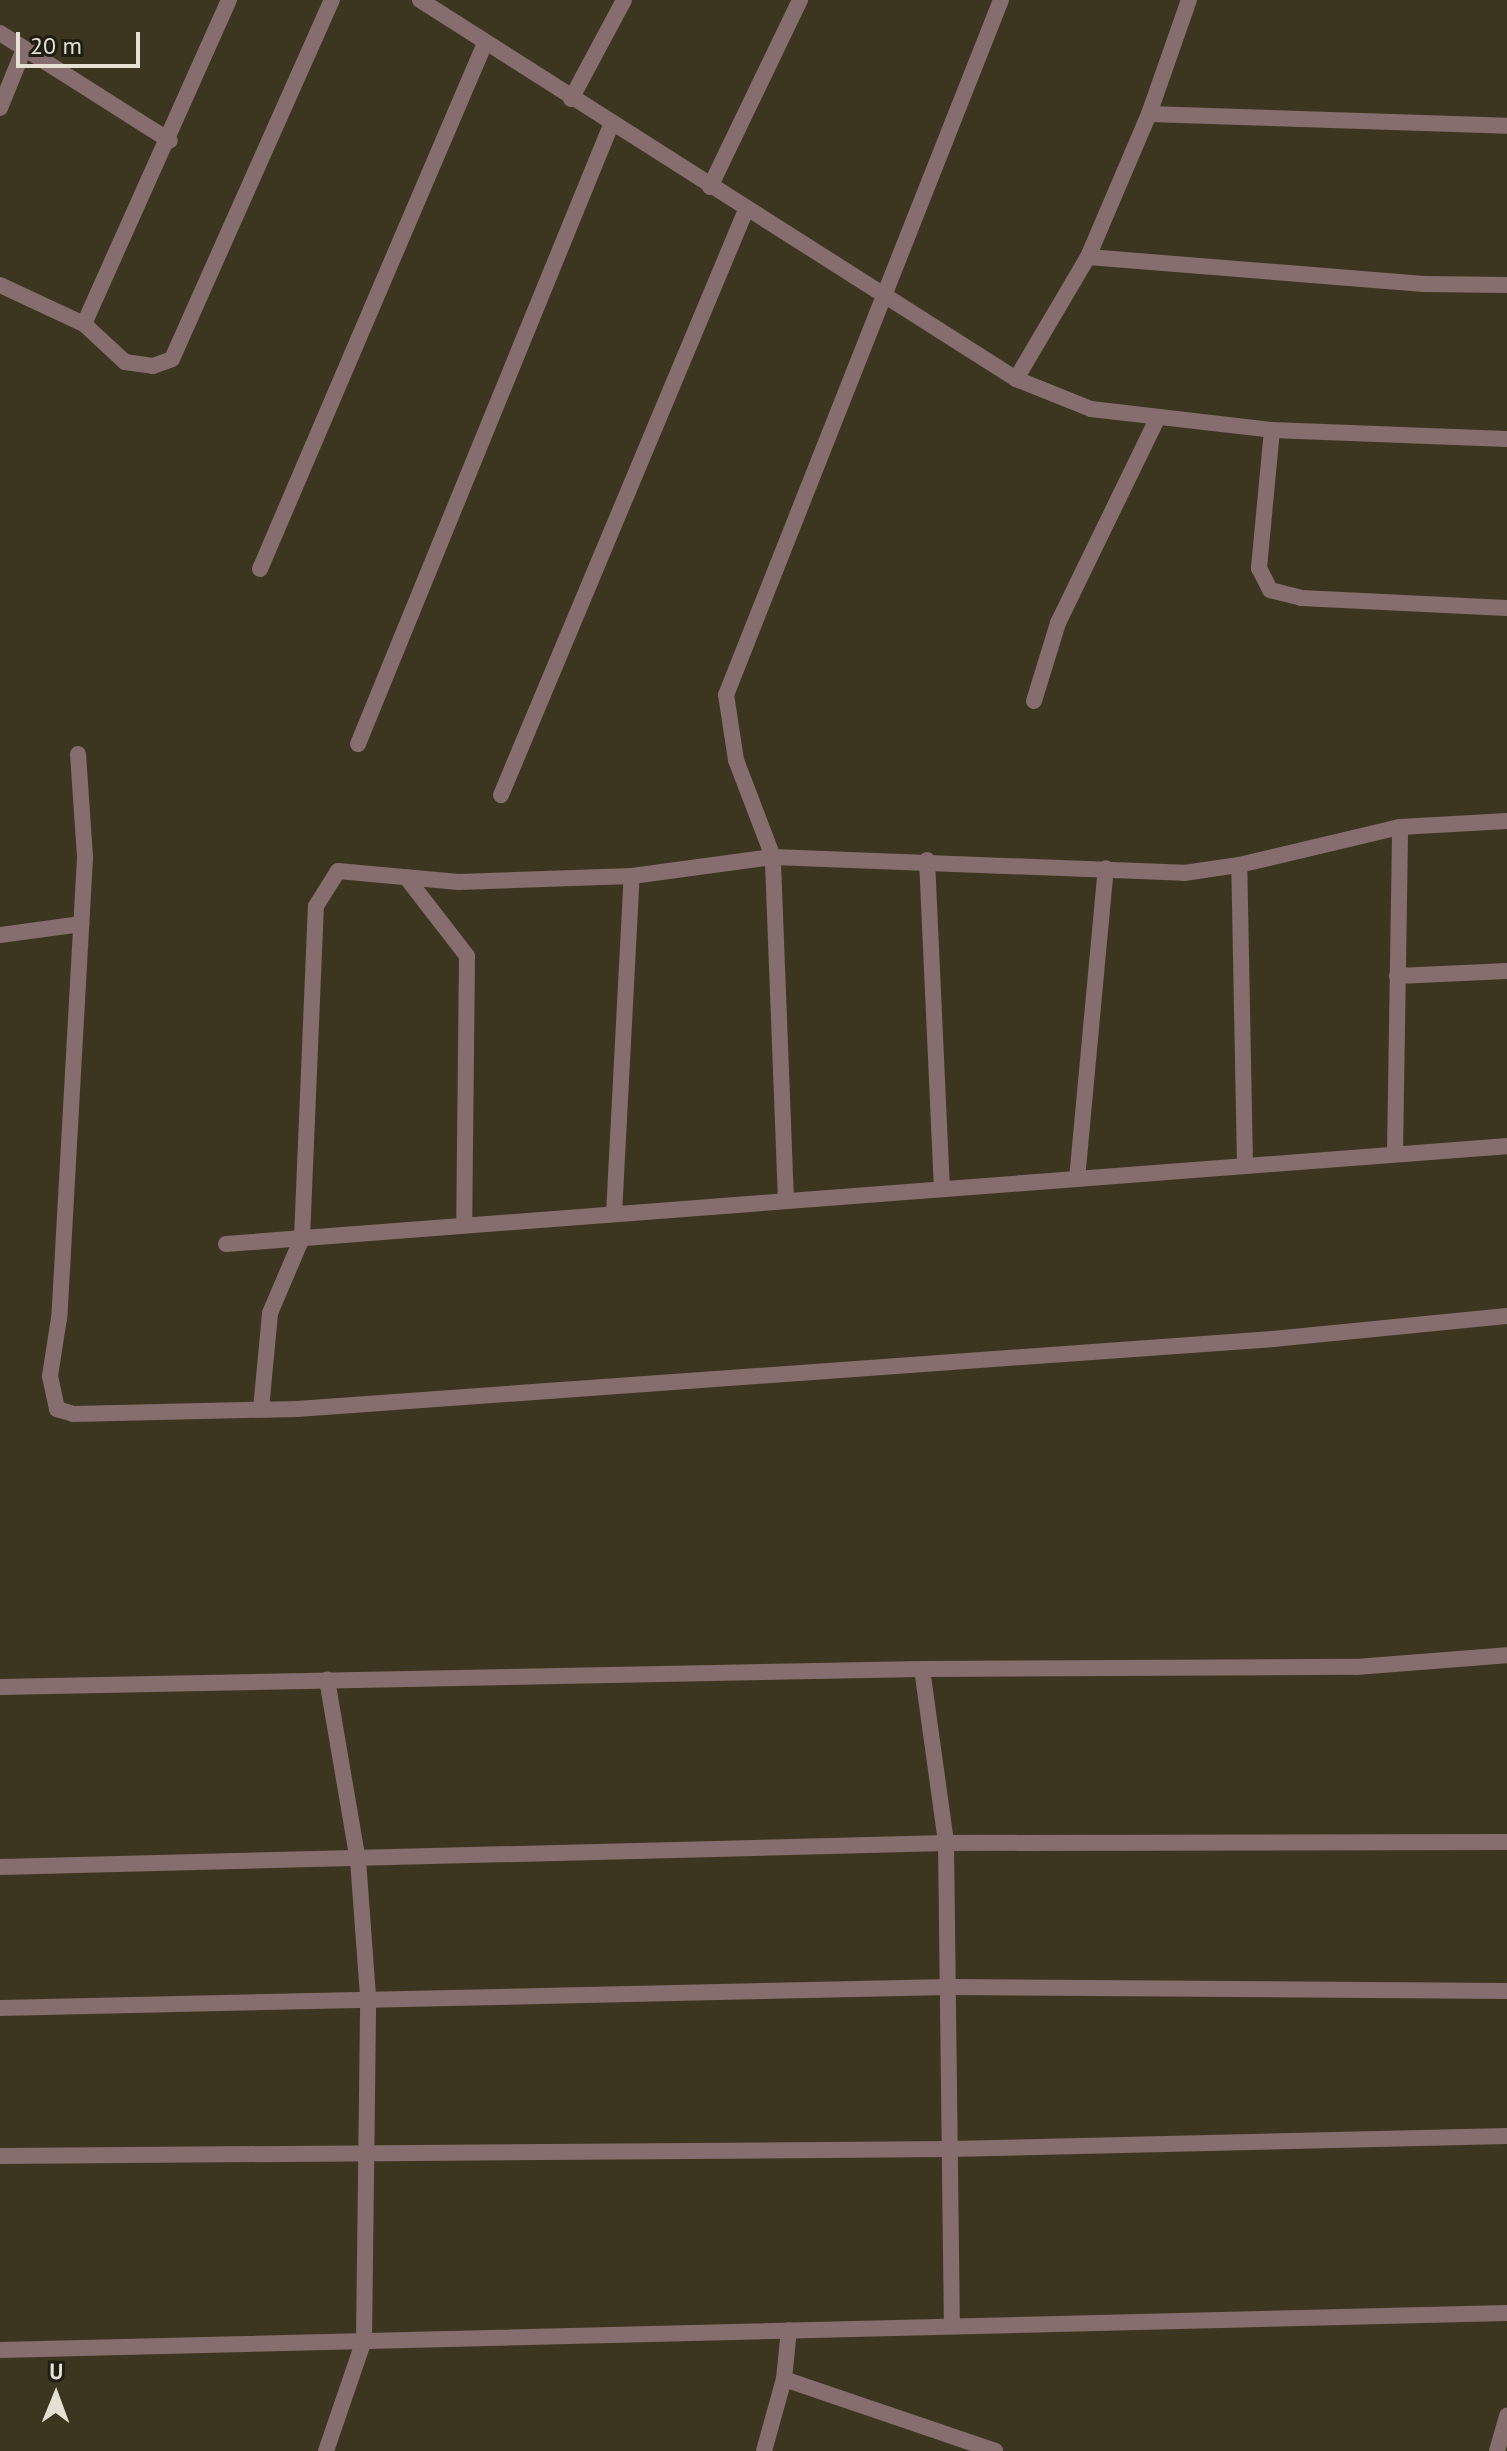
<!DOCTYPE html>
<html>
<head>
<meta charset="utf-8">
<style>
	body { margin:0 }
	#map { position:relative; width:1507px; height:2451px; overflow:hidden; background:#3c3620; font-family:"PT Sans",sans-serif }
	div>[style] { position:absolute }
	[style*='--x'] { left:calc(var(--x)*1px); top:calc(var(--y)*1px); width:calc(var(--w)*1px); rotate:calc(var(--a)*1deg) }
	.minor>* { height:16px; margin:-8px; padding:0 8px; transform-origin:8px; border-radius:8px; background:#866d6e }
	span { translate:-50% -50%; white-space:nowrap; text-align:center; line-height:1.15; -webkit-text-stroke:6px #201d14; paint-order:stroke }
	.north { position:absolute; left:16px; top:2355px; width:80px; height:80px; -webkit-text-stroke:6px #201d14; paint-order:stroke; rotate:1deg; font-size:22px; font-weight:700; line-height:32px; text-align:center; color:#e4e0d3 }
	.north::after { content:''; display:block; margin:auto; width:28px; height:36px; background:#e4e0d3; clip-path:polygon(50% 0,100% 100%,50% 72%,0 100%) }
	.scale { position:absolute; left:16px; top:32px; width:124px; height:36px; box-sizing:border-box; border:4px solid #e4e0d3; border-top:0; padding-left:10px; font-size:24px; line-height:28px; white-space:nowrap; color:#e4e0d3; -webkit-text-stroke:6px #201d14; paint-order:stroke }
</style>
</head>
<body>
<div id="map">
	<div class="minor">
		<i style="--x:420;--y:0;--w:706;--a:32.45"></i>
		<i style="--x:1016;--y:379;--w:81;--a:21.8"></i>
		<i style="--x:1091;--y:409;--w:182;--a:6.6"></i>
		<i style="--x:1272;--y:430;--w:235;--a:2.2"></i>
		<i style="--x:0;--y:33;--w:201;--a:32.4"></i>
		<i style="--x:571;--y:99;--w:112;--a:-61.8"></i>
		<i style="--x:0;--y:108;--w:64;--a:-67.9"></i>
		<i style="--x:1149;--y:114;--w:358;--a:1.9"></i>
		<i style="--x:710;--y:187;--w:208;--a:-64.3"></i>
		<i style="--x:1088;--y:257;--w:337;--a:4.6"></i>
		<i style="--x:1424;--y:284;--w:83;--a:0.7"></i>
		<i style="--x:0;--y:285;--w:93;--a:24.9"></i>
		<i style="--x:84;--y:324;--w:355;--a:-65.9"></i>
		<i style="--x:84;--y:324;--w:56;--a:42.8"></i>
		<i style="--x:125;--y:362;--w:28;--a:8"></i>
		<i style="--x:153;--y:366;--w:20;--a:-20"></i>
		<i style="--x:172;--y:359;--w:393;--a:-66"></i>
		<i style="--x:1016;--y:379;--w:142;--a:-59.5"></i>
		<i style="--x:1088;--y:257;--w:155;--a:-66.9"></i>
		<i style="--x:1149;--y:114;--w:121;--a:-70.7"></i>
		<i style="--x:1272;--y:430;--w:139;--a:95.4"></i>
		<i style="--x:1259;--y:568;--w:25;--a:63"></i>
		<i style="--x:1270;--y:590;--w:32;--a:14"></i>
		<i style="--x:1301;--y:598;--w:206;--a:2.8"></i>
		<i style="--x:260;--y:569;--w:572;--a:-66.84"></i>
		<i style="--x:1034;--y:701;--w:82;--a:-72.9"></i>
		<i style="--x:1058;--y:623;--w:229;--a:-64.1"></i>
		<i style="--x:358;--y:744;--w:669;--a:-67.77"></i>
		<i style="--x:78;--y:754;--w:104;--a:86.1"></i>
		<i style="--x:85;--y:858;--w:461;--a:93.2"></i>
		<i style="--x:59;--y:1318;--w:59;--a:98.8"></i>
		<i style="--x:50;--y:1376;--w:34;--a:78"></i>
		<i style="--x:57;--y:1409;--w:17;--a:17"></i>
		<i style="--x:73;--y:1414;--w:224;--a:-1.3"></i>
		<i style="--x:297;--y:1409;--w:979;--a:-4.1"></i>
		<i style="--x:1273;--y:1339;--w:235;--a:-5.6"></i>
		<i style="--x:501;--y:795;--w:634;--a:-67.28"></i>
		<i style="--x:927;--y:860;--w:329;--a:87.4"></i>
		<i style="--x:406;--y:877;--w:100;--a:52.3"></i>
		<i style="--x:467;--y:956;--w:269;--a:90.6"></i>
		<i style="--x:0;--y:935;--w:82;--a:-7.7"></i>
		<i style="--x:1397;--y:976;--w:110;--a:-2.6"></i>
		<i style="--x:1395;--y:1154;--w:327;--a:-89.1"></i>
		<i style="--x:1245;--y:1165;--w:300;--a:-91.1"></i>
		<i style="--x:1239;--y:865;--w:165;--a:-13.3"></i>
		<i style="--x:1400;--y:827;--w:107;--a:-3.2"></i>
		<i style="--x:1077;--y:1179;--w:312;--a:-84.7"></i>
		<i style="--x:786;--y:1201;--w:344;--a:-92.2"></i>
		<i style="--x:773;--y:857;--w:104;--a:-110.9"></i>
		<i style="--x:736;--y:760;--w:66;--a:-98.7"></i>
		<i style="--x:726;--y:695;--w:747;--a:-68.41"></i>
		<i style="--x:614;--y:1214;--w:338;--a:-87"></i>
		<i style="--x:226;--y:1244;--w:1285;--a:-4.37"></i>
		<i style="--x:261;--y:1409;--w:96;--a:-84.6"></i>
		<i style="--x:270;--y:1313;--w:82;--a:-66.9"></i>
		<i style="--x:302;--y:1238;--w:332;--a:-87.6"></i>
		<i style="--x:316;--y:906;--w:41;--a:-57.8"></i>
		<i style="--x:338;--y:871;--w:121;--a:5.2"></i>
		<i style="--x:458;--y:882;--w:174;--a:-2"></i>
		<i style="--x:632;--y:876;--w:142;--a:-7.7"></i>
		<i style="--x:773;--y:857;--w:411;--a:2.2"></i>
		<i style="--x:1184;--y:873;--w:56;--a:-8.3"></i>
		<i style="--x:922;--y:1669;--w:176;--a:82.1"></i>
		<i style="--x:946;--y:1843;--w:482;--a:89.3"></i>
		<i style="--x:0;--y:1687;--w:922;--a:-1.12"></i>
		<i style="--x:922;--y:1669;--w:434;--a:-0.3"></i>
		<i style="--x:1356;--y:1667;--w:151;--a:-4.5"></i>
		<i style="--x:0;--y:1867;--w:946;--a:-1.45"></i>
		<i style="--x:946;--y:1843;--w:561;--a:-0.1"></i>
		<i style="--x:0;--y:2008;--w:949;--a:-1.27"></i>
		<i style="--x:949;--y:1987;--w:558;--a:0.41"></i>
		<i style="--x:0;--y:2156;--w:949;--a:-0.42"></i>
		<i style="--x:949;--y:2149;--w:558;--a:-1.33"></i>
		<i style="--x:0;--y:2350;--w:1507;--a:-1.41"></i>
		<i style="--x:784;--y:2379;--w:223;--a:18.8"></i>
		<i style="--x:326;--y:2451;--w:117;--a:-71.1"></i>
		<i style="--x:364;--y:2340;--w:344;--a:-89.3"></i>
		<i style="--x:368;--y:1996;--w:135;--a:-94.2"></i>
		<i style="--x:358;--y:1861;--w:184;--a:-99.7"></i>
		<i style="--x:764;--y:2451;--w:75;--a:-74.5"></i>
		<i style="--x:784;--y:2379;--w:49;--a:-84.2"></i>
		<i style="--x:1497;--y:2451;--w:37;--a:-74"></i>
	</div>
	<div class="north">U</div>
	<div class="scale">20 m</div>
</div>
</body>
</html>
